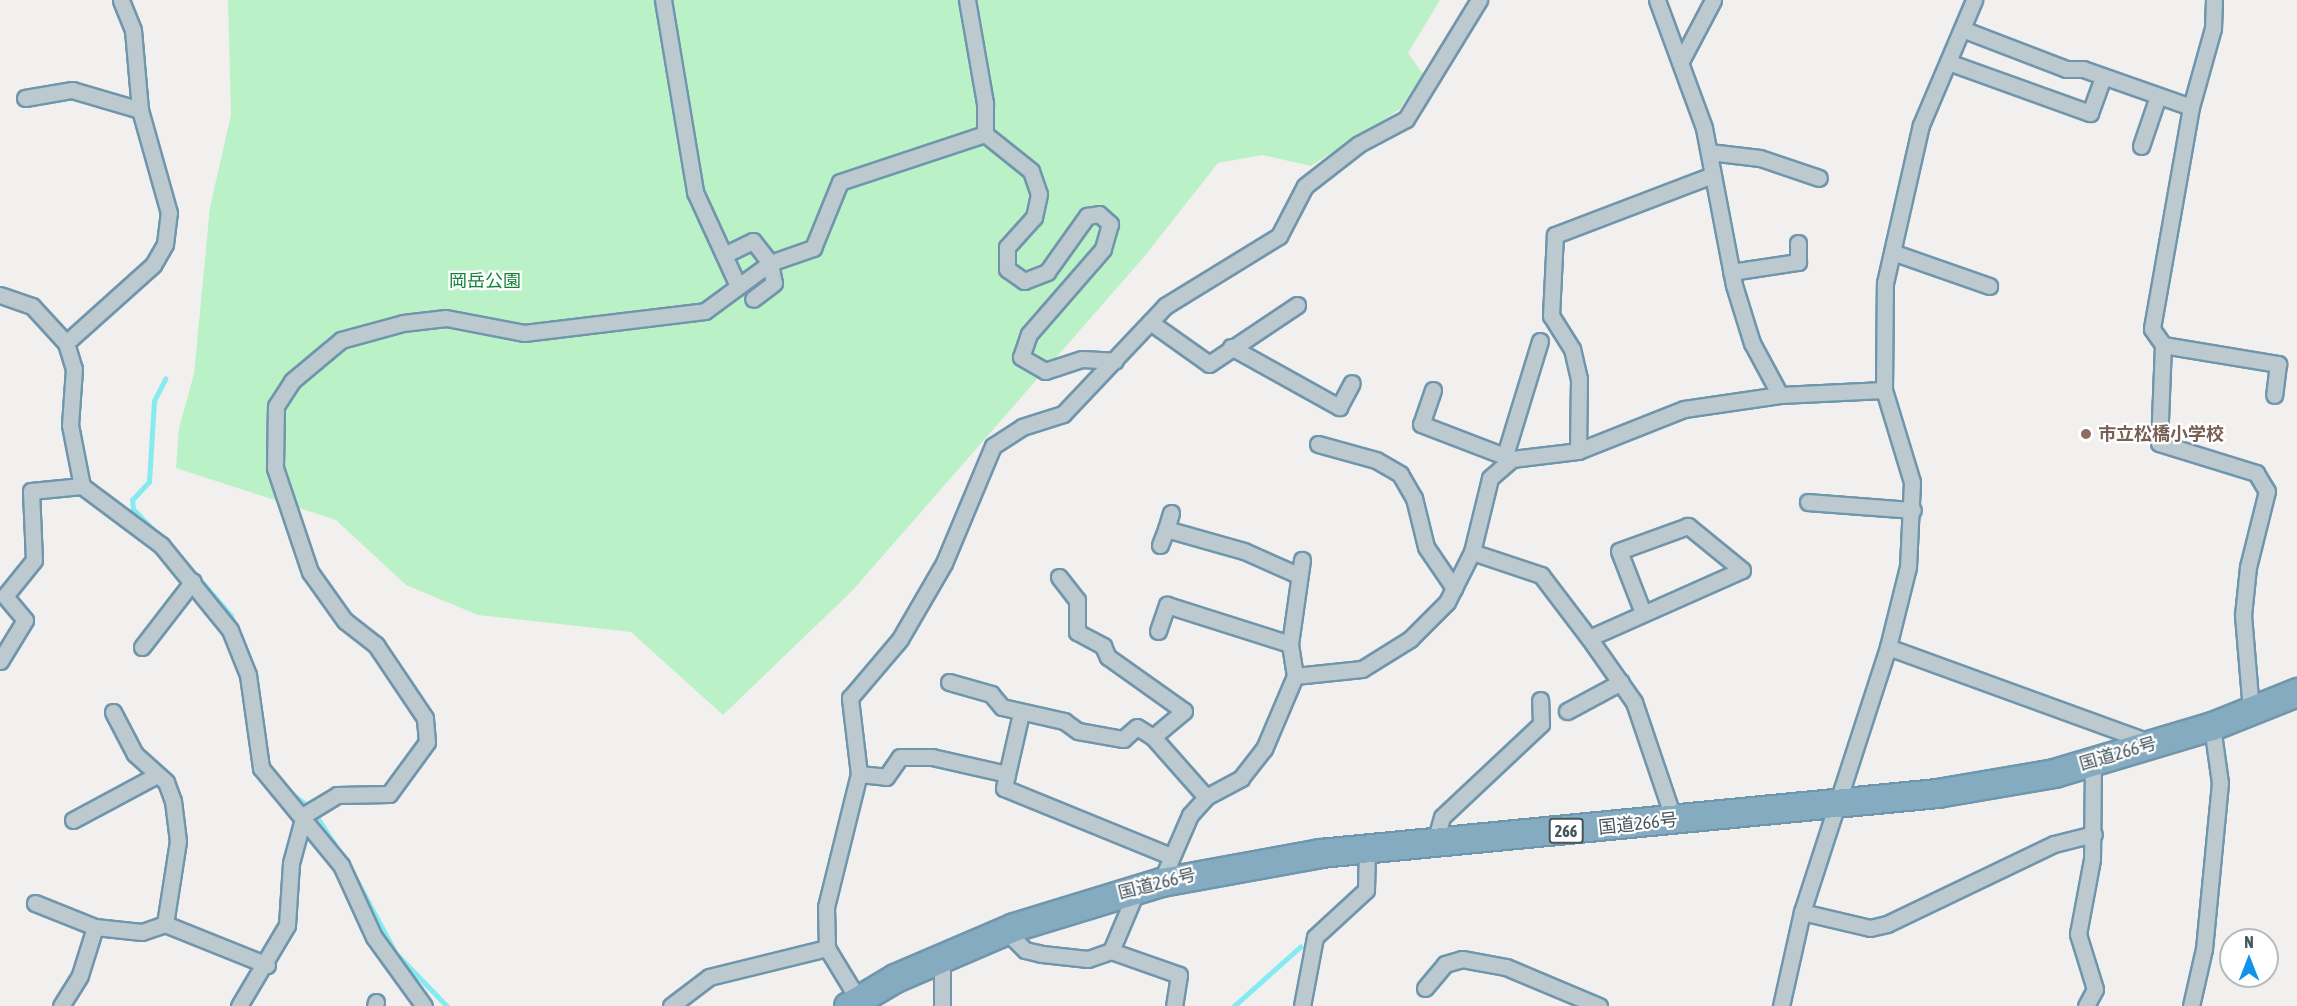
<!DOCTYPE html>
<html>
<head>
<meta charset="utf-8">
<style>
	body { margin:0 }
	#map { position:relative; width:2297px; height:1006px; overflow:hidden; background:#f2efef; font-family:"Asap Condensed","Noto Sans JP",sans-serif }
	div>[style] { position:absolute }
	[style*='--x'] { left:calc(var(--x)*1px); top:calc(var(--y)*1px); width:calc(var(--w)*1px); rotate:calc(var(--a)*1deg) }
	.green>* { inset:0; background:#bbf1c7 }
	.stream>* { height:4.5px; margin:-2.25px; padding:0 2.25px; transform-origin:2.25px; border-radius:2.25px; background:#86ebf0 }
	.roads { filter:drop-shadow(2px 0 #6f96ac) drop-shadow(-2px 0 #6f96ac) drop-shadow(0 2px #6f96ac) drop-shadow(0 -2px #6f96ac) }
	.street>* { height:15px; margin:-7.5px; padding:0 7.5px; transform-origin:7.5px; border-radius:7.5px; background:#bcc9cf }
	.highway>* { height:27px; margin:-13.5px; padding:0 13.5px; transform-origin:13.5px; border-radius:13.5px; background:#84abc0 }
	.dots>* { width:16px; height:16px; translate:-50% -50%; box-sizing:border-box; border:3px solid #fff; border-radius:50% }
	span { translate:-50% -50%; white-space:nowrap; text-align:center; line-height:1.15; -webkit-text-stroke:4.5px #fff; paint-order:stroke }
	.shield-label span { padding:2px 4px; background:#fff; border:2px solid; border-radius:4px; -webkit-text-stroke-width:0 }
	.shield-label { font-size:16px; color:#46565d; font-weight:700 }
	.park-label { font-size:18px; color:#138338 }
	.education-label { font-size:18px; color:#785e54; font-weight:700 }
	.left { translate:0 -50%; text-align:left }
	.street-label { font-size:18px; color:#46565d }
	.north { position:absolute; left:2219px; top:928px; width:60px; height:60px; box-sizing:border-box; background:#fff; border:2px solid #b5bbbe; border-radius:50%; rotate:0deg; font-size:16px; font-weight:700; line-height:24px; text-align:center; color:#46565d }
	.north::after { content:''; display:block; margin:auto; width:21px; height:27px; background:#1093ea; clip-path:polygon(50% 0,100% 100%,50% 72%,0 100%) }
</style>
</head>
<body>
<div id="map">
	<div class="green">
		<i style="clip-path:polygon(228px 0,1440px 0,1408px 53px,1423px 74px,1399px 110px,1311px 166px,1262px 155px,1218px 163px,1143px 258px,852px 591px,723px 715px,631px 632px,478px 615px,406px 585px,336px 520px,176px 468px,179px 428px,194px 374px,210px 207px,231px 115px)"></i>
	</div>
	<div class="stream">
		<i style="--x:154;--y:531;--w:30;--a:-134"></i>
		<i style="--x:133;--y:509;--w:9;--a:-96"></i>
		<i style="--x:132;--y:500;--w:25;--a:-47"></i>
		<i style="--x:149;--y:482;--w:81;--a:-86.5"></i>
		<i style="--x:154;--y:401;--w:25;--a:-63"></i>
		<i style="--x:172;--y:547;--w:90;--a:49.1"></i>
		<i style="--x:231;--y:615;--w:62;--a:68.4"></i>
		<i style="--x:290;--y:792;--w:21;--a:37"></i>
		<i style="--x:314;--y:812;--w:57;--a:57.1"></i>
		<i style="--x:350;--y:867;--w:98;--a:61.9"></i>
		<i style="--x:396;--y:953;--w:74;--a:46.1"></i>
		<i style="--x:1234;--y:1006;--w:89;--a:-41.8"></i>
	</div>
	<div class="roads">
		<div class="street">
			<i style="--x:663;--y:0;--w:195;--a:80.5"></i>
			<i style="--x:695;--y:192;--w:103;--a:65.4"></i>
			<i style="--x:1657;--y:0;--w:136;--a:69.8"></i>
			<i style="--x:1704;--y:128;--w:160;--a:79.2"></i>
			<i style="--x:1734;--y:285;--w:61;--a:72.8"></i>
			<i style="--x:1752;--y:343;--w:59;--a:61.7"></i>
			<i style="--x:1962;--y:29;--w:111;--a:21"></i>
			<i style="--x:2066;--y:69;--w:17;--a:0"></i>
			<i style="--x:2083;--y:69;--w:114;--a:19.4"></i>
			<i style="--x:2191;--y:107;--w:82;--a:-74.4"></i>
			<i style="--x:2213;--y:28;--w:28;--a:-88"></i>
			<i style="--x:1681;--y:61;--w:69;--a:-62.3"></i>
			<i style="--x:1948;--y:62;--w:151;--a:19.8"></i>
			<i style="--x:2090;--y:113;--w:38;--a:-70"></i>
			<i style="--x:25;--y:98;--w:48;--a:-9.7"></i>
			<i style="--x:72;--y:90;--w:71;--a:16.4"></i>
			<i style="--x:2191;--y:107;--w:225;--a:100"></i>
			<i style="--x:2152;--y:329;--w:19;--a:55"></i>
			<i style="--x:2163;--y:345;--w:117;--a:9.4"></i>
			<i style="--x:2278;--y:364;--w:31;--a:97"></i>
			<i style="--x:985;--y:134;--w:59;--a:38.8"></i>
			<i style="--x:1031;--y:171;--w:24;--a:71"></i>
			<i style="--x:1039;--y:194;--w:24;--a:102"></i>
			<i style="--x:1034;--y:217;--w:40;--a:132"></i>
			<i style="--x:1007;--y:247;--w:22;--a:90"></i>
			<i style="--x:1007;--y:269;--w:21;--a:35"></i>
			<i style="--x:1024;--y:281;--w:25;--a:-21"></i>
			<i style="--x:1047;--y:272;--w:69;--a:-54.5"></i>
			<i style="--x:1087;--y:216;--w:12;--a:-9"></i>
			<i style="--x:1099;--y:214;--w:15;--a:42"></i>
			<i style="--x:1110;--y:224;--w:26;--a:106"></i>
			<i style="--x:1103;--y:249;--w:113;--a:131"></i>
			<i style="--x:1029;--y:334;--w:24;--a:109"></i>
			<i style="--x:1021;--y:357;--w:28;--a:30"></i>
			<i style="--x:1045;--y:371;--w:39;--a:-18"></i>
			<i style="--x:1082;--y:359;--w:33;--a:3"></i>
			<i style="--x:2141;--y:146;--w:53;--a:-71.2"></i>
			<i style="--x:1709;--y:152;--w:51;--a:6.7"></i>
			<i style="--x:1760;--y:158;--w:62;--a:18.7"></i>
			<i style="--x:1892;--y:252;--w:103;--a:19.3"></i>
			<i style="--x:724;--y:255;--w:32;--a:-26"></i>
			<i style="--x:753;--y:241;--w:28;--a:52"></i>
			<i style="--x:770;--y:263;--w:20;--a:79"></i>
			<i style="--x:774;--y:283;--w:26;--a:143"></i>
			<i style="--x:1731;--y:272;--w:68;--a:-8.5"></i>
			<i style="--x:1798;--y:262;--w:19;--a:-90"></i>
			<i style="--x:0;--y:295;--w:34;--a:19"></i>
			<i style="--x:32;--y:306;--w:50;--a:47.4"></i>
			<i style="--x:66;--y:343;--w:27;--a:73"></i>
			<i style="--x:74;--y:369;--w:56;--a:94.1"></i>
			<i style="--x:70;--y:425;--w:62;--a:78.9"></i>
			<i style="--x:82;--y:486;--w:99;--a:36.8"></i>
			<i style="--x:161;--y:545;--w:109;--a:50.9"></i>
			<i style="--x:230;--y:630;--w:48;--a:68.2"></i>
			<i style="--x:248;--y:675;--w:94;--a:82"></i>
			<i style="--x:261;--y:768;--w:126;--a:50.5"></i>
			<i style="--x:341;--y:865;--w:79;--a:65.4"></i>
			<i style="--x:374;--y:937;--w:85;--a:54.1"></i>
			<i style="--x:1150;--y:322;--w:72;--a:35.4"></i>
			<i style="--x:1209;--y:364;--w:106;--a:-33.8"></i>
			<i style="--x:66;--y:343;--w:117;--a:-41.9"></i>
			<i style="--x:153;--y:265;--w:24;--a:-60"></i>
			<i style="--x:165;--y:244;--w:31;--a:-83"></i>
			<i style="--x:169;--y:213;--w:107;--a:-105.7"></i>
			<i style="--x:140;--y:110;--w:80;--a:-95"></i>
			<i style="--x:133;--y:30;--w:32;--a:-112"></i>
			<i style="--x:2163;--y:345;--w:98;--a:92.3"></i>
			<i style="--x:2159;--y:443;--w:102;--a:17.2"></i>
			<i style="--x:2256;--y:473;--w:21;--a:59"></i>
			<i style="--x:2267;--y:491;--w:78;--a:104"></i>
			<i style="--x:2248;--y:567;--w:48;--a:95.9"></i>
			<i style="--x:2243;--y:615;--w:96;--a:85.2"></i>
			<i style="--x:1231;--y:347;--w:124;--a:29.1"></i>
			<i style="--x:1339;--y:407;--w:27;--a:-62"></i>
			<i style="--x:1433;--y:390;--w:36;--a:109"></i>
			<i style="--x:1421;--y:424;--w:97;--a:21"></i>
			<i style="--x:1318;--y:444;--w:60;--a:15.4"></i>
			<i style="--x:1376;--y:460;--w:28;--a:30"></i>
			<i style="--x:1400;--y:474;--w:28;--a:60"></i>
			<i style="--x:1414;--y:498;--w:50;--a:76.2"></i>
			<i style="--x:1426;--y:547;--w:50;--a:55.7"></i>
			<i style="--x:1578;--y:451;--w:72;--a:-89.2"></i>
			<i style="--x:1579;--y:379;--w:31;--a:-103"></i>
			<i style="--x:1572;--y:349;--w:39;--a:-122"></i>
			<i style="--x:1551;--y:316;--w:81;--a:-87.2"></i>
			<i style="--x:1555;--y:235;--w:168;--a:-20.9"></i>
			<i style="--x:1506;--y:452;--w:116;--a:-73"></i>
			<i style="--x:1808;--y:502;--w:105;--a:4.4"></i>
			<i style="--x:1171;--y:513;--w:17;--a:107"></i>
			<i style="--x:1166;--y:529;--w:81;--a:15.8"></i>
			<i style="--x:1244;--y:551;--w:59;--a:24"></i>
			<i style="--x:1160;--y:545;--w:17;--a:-69"></i>
			<i style="--x:1472;--y:552;--w:73;--a:18.4"></i>
			<i style="--x:1541;--y:575;--w:79;--a:52.7"></i>
			<i style="--x:1589;--y:638;--w:78;--a:54.9"></i>
			<i style="--x:1634;--y:702;--w:125;--a:71.3"></i>
			<i style="--x:1059;--y:577;--w:29;--a:52"></i>
			<i style="--x:1077;--y:600;--w:32;--a:90"></i>
			<i style="--x:1077;--y:632;--w:30;--a:28"></i>
			<i style="--x:1103;--y:646;--w:12;--a:66"></i>
			<i style="--x:1108;--y:657;--w:93;--a:35.4"></i>
			<i style="--x:1184;--y:711;--w:40;--a:140"></i>
			<i style="--x:1153;--y:737;--w:80;--a:48.5"></i>
			<i style="--x:1158;--y:631;--w:28;--a:-71"></i>
			<i style="--x:1167;--y:605;--w:129;--a:17.6"></i>
			<i style="--x:1589;--y:638;--w:167;--a:-24"></i>
			<i style="--x:1742;--y:570;--w:70;--a:-140.8"></i>
			<i style="--x:1688;--y:526;--w:73;--a:160.1"></i>
			<i style="--x:1619;--y:551;--w:66;--a:68.8"></i>
			<i style="--x:142;--y:647;--w:83;--a:-52.3"></i>
			<i style="--x:1888;--y:647;--w:281;--a:20"></i>
			<i style="--x:0;--y:661;--w:48;--a:-58.6"></i>
			<i style="--x:25;--y:620;--w:31;--a:-130"></i>
			<i style="--x:5;--y:596;--w:46;--a:-51.1"></i>
			<i style="--x:34;--y:560;--w:69;--a:-92.5"></i>
			<i style="--x:31;--y:491;--w:51;--a:-5.6"></i>
			<i style="--x:1295;--y:676;--w:32;--a:-99"></i>
			<i style="--x:1290;--y:644;--w:85;--a:-81.9"></i>
			<i style="--x:949;--y:682;--w:44;--a:15.9"></i>
			<i style="--x:991;--y:694;--w:17;--a:50"></i>
			<i style="--x:1002;--y:707;--w:64;--a:12.7"></i>
			<i style="--x:1064;--y:721;--w:17;--a:36"></i>
			<i style="--x:1078;--y:731;--w:46;--a:10.1"></i>
			<i style="--x:1123;--y:739;--w:18;--a:-41"></i>
			<i style="--x:1137;--y:727;--w:19;--a:32"></i>
			<i style="--x:1567;--y:711;--w:61;--a:-28.2"></i>
			<i style="--x:113;--y:712;--w:47;--a:62.4"></i>
			<i style="--x:135;--y:754;--w:42;--a:42.1"></i>
			<i style="--x:166;--y:782;--w:20;--a:70"></i>
			<i style="--x:173;--y:801;--w:40;--a:82.9"></i>
			<i style="--x:178;--y:841;--w:84;--a:98.9"></i>
			<i style="--x:165;--y:924;--w:110;--a:21.9"></i>
			<i style="--x:1021;--y:713;--w:77;--a:102.8"></i>
			<i style="--x:1004;--y:788;--w:180;--a:22.2"></i>
			<i style="--x:859;--y:774;--w:27;--a:6"></i>
			<i style="--x:886;--y:777;--w:24;--a:-55"></i>
			<i style="--x:900;--y:757;--w:32;--a:0"></i>
			<i style="--x:932;--y:757;--w:77;--a:12.8"></i>
			<i style="--x:73;--y:820;--w:95;--a:-28.2"></i>
			<i style="--x:1434;--y:845;--w:29;--a:-74"></i>
			<i style="--x:1442;--y:817;--w:136;--a:-43.2"></i>
			<i style="--x:1541;--y:724;--w:24;--a:-92"></i>
			<i style="--x:1161;--y:882;--w:73;--a:-66.6"></i>
			<i style="--x:1190;--y:815;--w:24;--a:-48"></i>
			<i style="--x:1206;--y:797;--w:40;--a:-28"></i>
			<i style="--x:1241;--y:778;--w:37;--a:-52"></i>
			<i style="--x:1264;--y:749;--w:79;--a:-67"></i>
			<i style="--x:1295;--y:676;--w:67;--a:-6"></i>
			<i style="--x:1362;--y:669;--w:57;--a:-32"></i>
			<i style="--x:1410;--y:639;--w:52;--a:-45"></i>
			<i style="--x:1447;--y:602;--w:56;--a:-63.4"></i>
			<i style="--x:1472;--y:552;--w:76;--a:-76.3"></i>
			<i style="--x:1490;--y:478;--w:29;--a:-41"></i>
			<i style="--x:1512;--y:459;--w:66;--a:-6.9"></i>
			<i style="--x:1578;--y:451;--w:114;--a:-21.6"></i>
			<i style="--x:1684;--y:409;--w:97;--a:-8.3"></i>
			<i style="--x:1780;--y:395;--w:104;--a:-2.8"></i>
			<i style="--x:1138;--y:887;--w:69;--a:112.9"></i>
			<i style="--x:1111;--y:951;--w:72;--a:19.4"></i>
			<i style="--x:1179;--y:975;--w:31;--a:99"></i>
			<i style="--x:35;--y:903;--w:65;--a:21.8"></i>
			<i style="--x:95;--y:927;--w:47;--a:6.1"></i>
			<i style="--x:142;--y:932;--w:24;--a:-19"></i>
			<i style="--x:1802;--y:912;--w:70;--a:13.2"></i>
			<i style="--x:1870;--y:928;--w:17;--a:-13"></i>
			<i style="--x:1887;--y:924;--w:185;--a:-25.6"></i>
			<i style="--x:2054;--y:844;--w:41;--a:-14"></i>
			<i style="--x:1005;--y:930;--w:28;--a:45"></i>
			<i style="--x:1025;--y:950;--w:17;--a:13"></i>
			<i style="--x:1042;--y:954;--w:46;--a:6.2"></i>
			<i style="--x:1088;--y:959;--w:24;--a:-19"></i>
			<i style="--x:1425;--y:988;--w:31;--a:-50"></i>
			<i style="--x:1445;--y:964;--w:18;--a:-16"></i>
			<i style="--x:1462;--y:959;--w:45;--a:10.3"></i>
			<i style="--x:1506;--y:967;--w:101;--a:22.8"></i>
			<i style="--x:861;--y:1004;--w:66;--a:-121.3"></i>
			<i style="--x:827;--y:948;--w:41;--a:-91.4"></i>
			<i style="--x:826;--y:907;--w:137;--a:-76.1"></i>
			<i style="--x:859;--y:774;--w:77;--a:-96.8"></i>
			<i style="--x:850;--y:698;--w:77;--a:-49.7"></i>
			<i style="--x:900;--y:639;--w:88;--a:-59.9"></i>
			<i style="--x:944;--y:563;--w:127;--a:-67.3"></i>
			<i style="--x:993;--y:446;--w:35;--a:-33"></i>
			<i style="--x:1022;--y:427;--w:43;--a:-17.6"></i>
			<i style="--x:1063;--y:414;--w:149;--a:-46.6"></i>
			<i style="--x:1165;--y:306;--w:134;--a:-31.6"></i>
			<i style="--x:1279;--y:236;--w:56;--a:-62.5"></i>
			<i style="--x:1305;--y:186;--w:68;--a:-37.9"></i>
			<i style="--x:1359;--y:144;--w:53;--a:-28"></i>
			<i style="--x:1406;--y:119;--w:140;--a:-58.5"></i>
			<i style="--x:61;--y:1006;--w:36;--a:-58"></i>
			<i style="--x:80;--y:975;--w:50;--a:-72.6"></i>
			<i style="--x:239;--y:1006;--w:94;--a:-59.3"></i>
			<i style="--x:287;--y:925;--w:62;--a:-86.3"></i>
			<i style="--x:291;--y:863;--w:50;--a:-74.8"></i>
			<i style="--x:304;--y:815;--w:39;--a:-31"></i>
			<i style="--x:337;--y:795;--w:52;--a:-1.1"></i>
			<i style="--x:389;--y:794;--w:64;--a:-53.8"></i>
			<i style="--x:427;--y:742;--w:24;--a:-95"></i>
			<i style="--x:425;--y:718;--w:88;--a:-123.9"></i>
			<i style="--x:376;--y:645;--w:39;--a:-142"></i>
			<i style="--x:345;--y:621;--w:60;--a:-125.5"></i>
			<i style="--x:310;--y:572;--w:110;--a:-108.6"></i>
			<i style="--x:275;--y:468;--w:62;--a:-89.1"></i>
			<i style="--x:276;--y:406;--w:30;--a:-57"></i>
			<i style="--x:292;--y:381;--w:64;--a:-39.9"></i>
			<i style="--x:341;--y:340;--w:64;--a:-15.3"></i>
			<i style="--x:403;--y:323;--w:43;--a:-6.6"></i>
			<i style="--x:446;--y:318;--w:79;--a:10.9"></i>
			<i style="--x:524;--y:333;--w:182;--a:-6.9"></i>
			<i style="--x:705;--y:311;--w:81;--a:-36.4"></i>
			<i style="--x:770;--y:263;--w:46;--a:-19.2"></i>
			<i style="--x:813;--y:248;--w:71;--a:-67.8"></i>
			<i style="--x:840;--y:182;--w:153;--a:-18.3"></i>
			<i style="--x:985;--y:134;--w:31;--a:-90"></i>
			<i style="--x:985;--y:103;--w:105;--a:-99.9"></i>
			<i style="--x:375;--y:1006;--w:4;--a:-76"></i>
			<i style="--x:671;--y:1006;--w:48;--a:-37.3"></i>
			<i style="--x:709;--y:977;--w:122;--a:-13.8"></i>
			<i style="--x:942;--y:1006;--w:51;--a:-90"></i>
			<i style="--x:1302;--y:1006;--w:70;--a:-79.3"></i>
			<i style="--x:1315;--y:937;--w:69;--a:-42.7"></i>
			<i style="--x:1366;--y:890;--w:40;--a:-88.6"></i>
			<i style="--x:1781;--y:1006;--w:96;--a:-77.4"></i>
			<i style="--x:1802;--y:912;--w:279;--a:-72"></i>
			<i style="--x:1888;--y:647;--w:82;--a:-76"></i>
			<i style="--x:1908;--y:567;--w:85;--a:-87.3"></i>
			<i style="--x:1912;--y:482;--w:96;--a:-106.9"></i>
			<i style="--x:1884;--y:390;--w:107;--a:-89.5"></i>
			<i style="--x:1885;--y:283;--w:162;--a:-77.2"></i>
			<i style="--x:1921;--y:125;--w:136;--a:-67"></i>
			<i style="--x:2086;--y:1006;--w:19;--a:-62"></i>
			<i style="--x:2095;--y:989;--w:58;--a:-107.2"></i>
			<i style="--x:2078;--y:934;--w:76;--a:-79.4"></i>
			<i style="--x:2092;--y:859;--w:97;--a:-89.4"></i>
			<i style="--x:2191;--y:1006;--w:58;--a:-77.2"></i>
			<i style="--x:2204;--y:949;--w:167;--a:-84.5"></i>
			<i style="--x:2220;--y:783;--w:58;--a:-98"></i>
		</div>
		<div class="highway">
			<i style="--x:848;--y:1006;--w:55;--a:-30.8"></i>
			<i style="--x:895;--y:978;--w:129;--a:-23.2"></i>
			<i style="--x:1014;--y:927;--w:154;--a:-17"></i>
			<i style="--x:1161;--y:882;--w:162;--a:-10.3"></i>
			<i style="--x:1320;--y:853;--w:620;--a:-5.55"></i>
			<i style="--x:1937;--y:793;--w:119;--a:-9.7"></i>
			<i style="--x:2054;--y:773;--w:165;--a:-16.6"></i>
			<i style="--x:2212;--y:726;--w:92;--a:-21.8"></i>
		</div>
	</div>
	<div class="dots">
		<i style="left:2086px;top:434px;background:#8d6e63"></i>
	</div>
	<div class="shield-label">
		<span style="left:1566px;top:831px">266</span>
	</div>
	<div class="park-label">
		<span style="left:485px;top:281px">岡岳公園</span>
	</div>
	<div class="education-label">
		<span class="left" style="left:2098px;top:434px">市立松橋小学校</span>
	</div>
	<div class="street-label">
		<span style="left:2118px;top:754px;rotate:-16deg">国道266号</span>
		<span style="left:1638px;top:824px;rotate:-6deg">国道266号</span>
		<span style="left:1157px;top:884px;rotate:-14deg">国道266号</span>
	</div>
	<div class="north">N</div>
</div>
</body>
</html>
